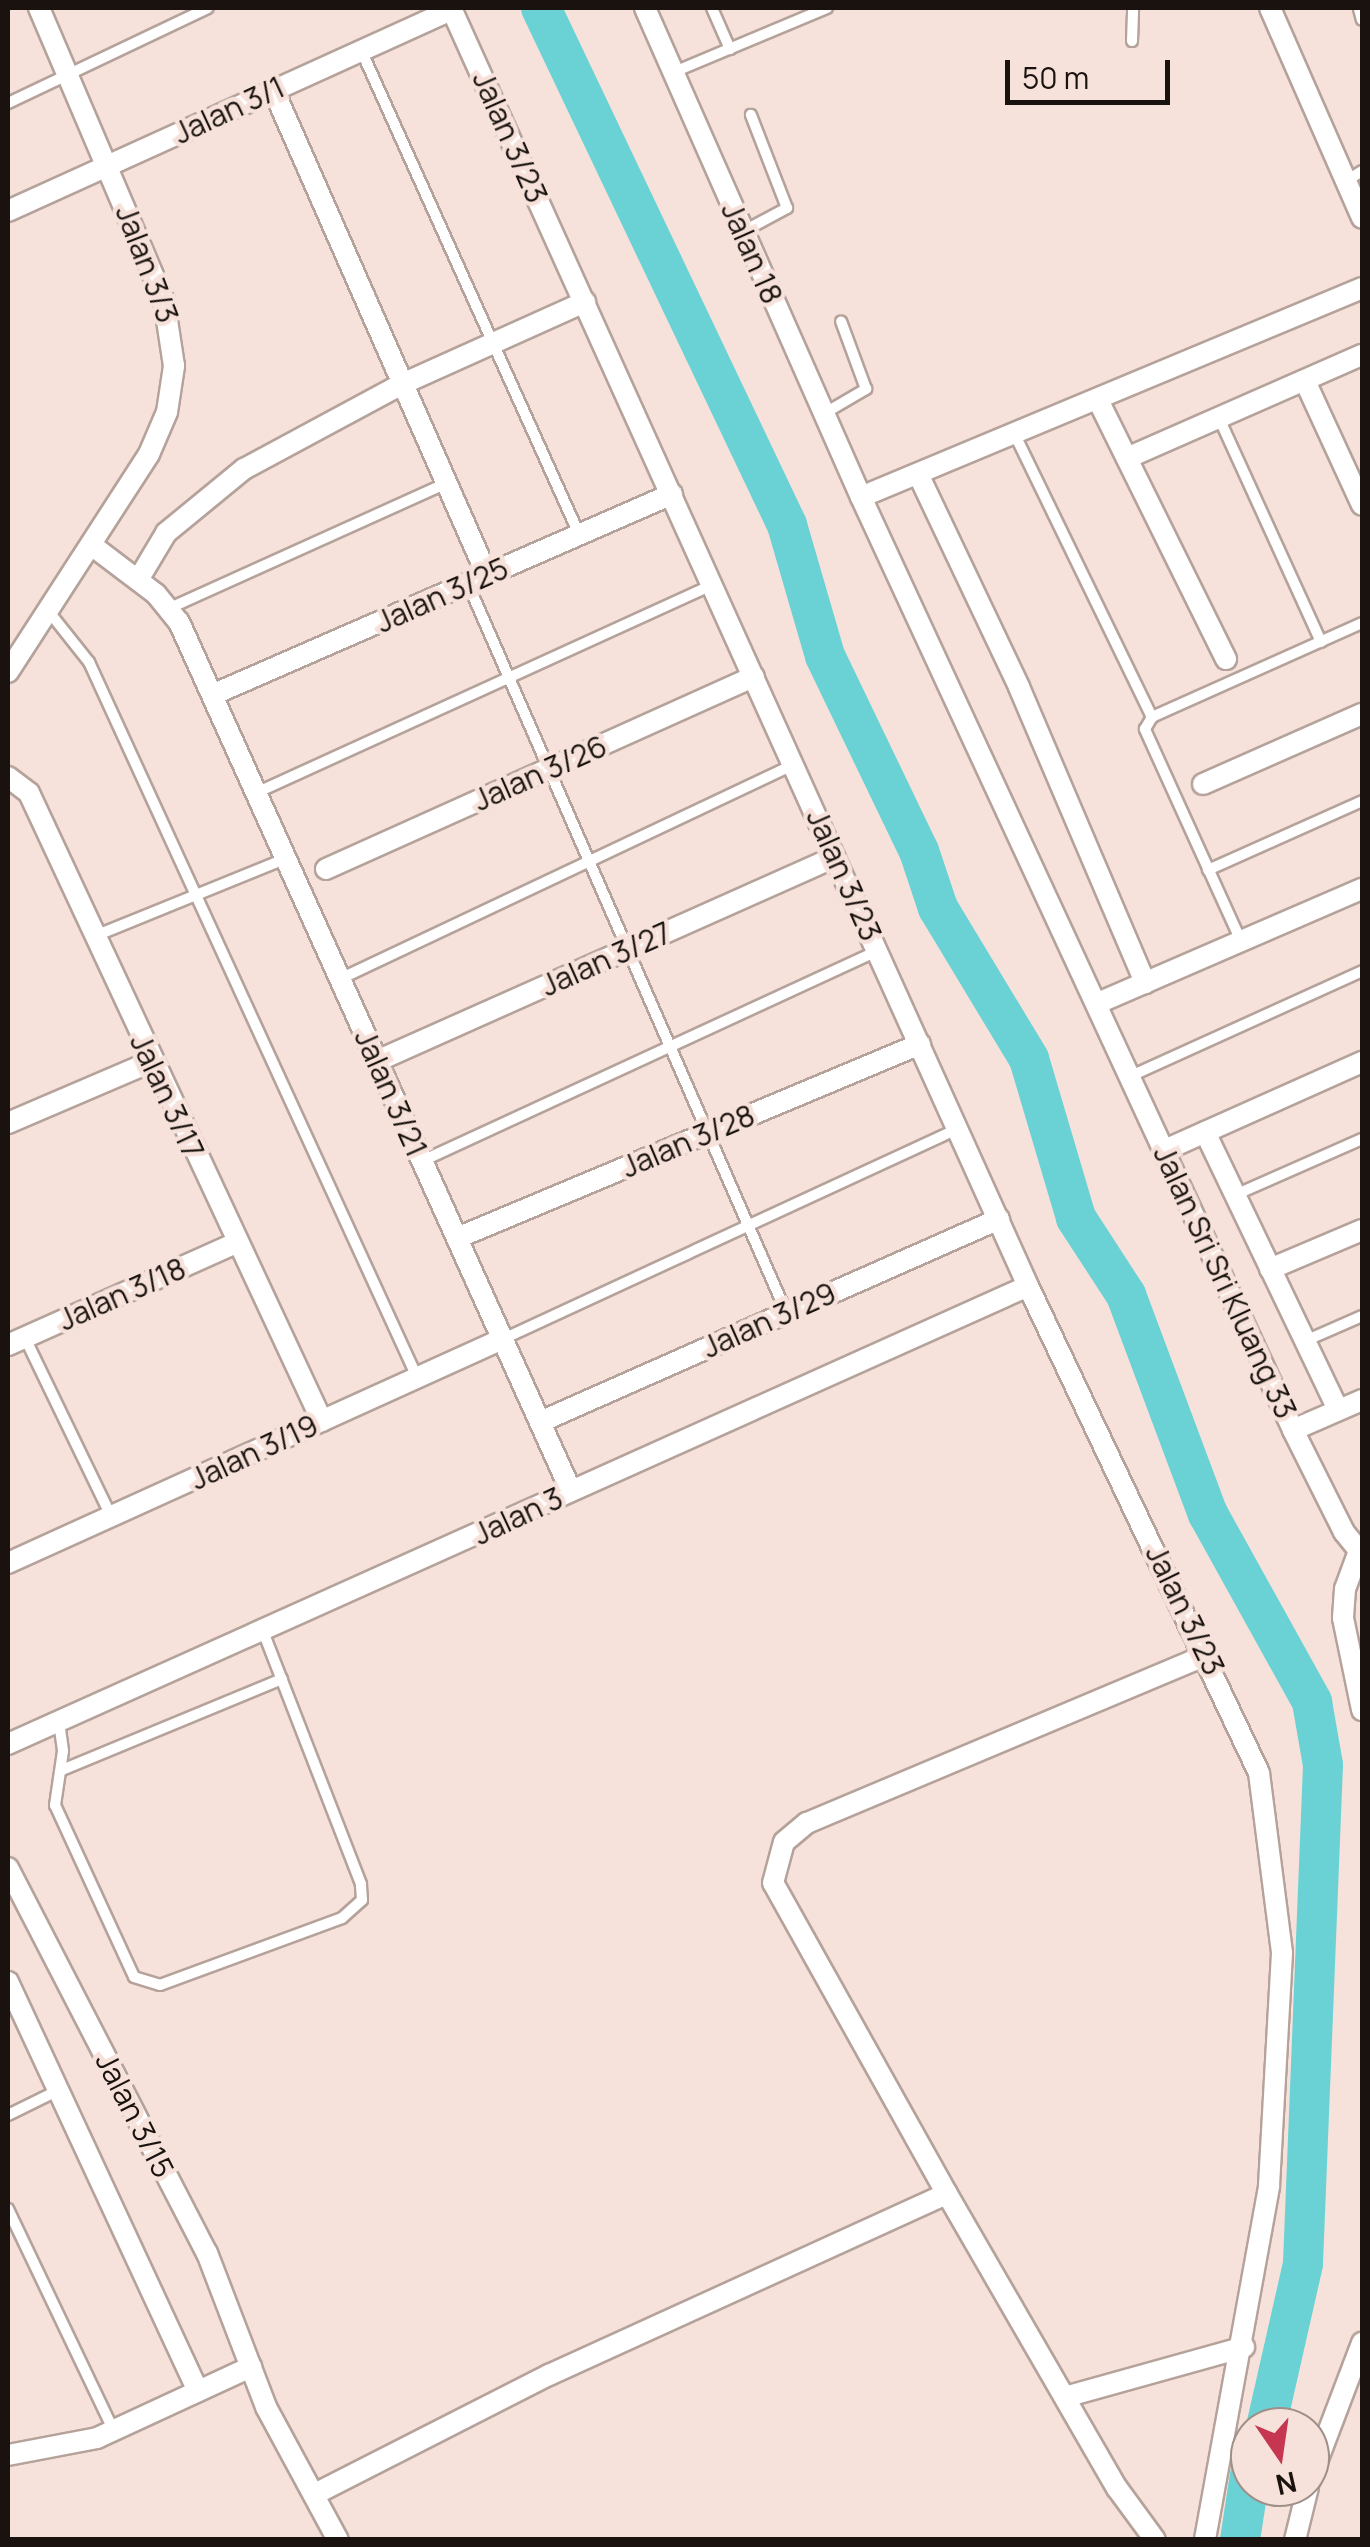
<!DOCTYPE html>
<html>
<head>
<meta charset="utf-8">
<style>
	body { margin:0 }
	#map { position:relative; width:1370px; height:2547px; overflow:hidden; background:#f6e2da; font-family:Manrope,sans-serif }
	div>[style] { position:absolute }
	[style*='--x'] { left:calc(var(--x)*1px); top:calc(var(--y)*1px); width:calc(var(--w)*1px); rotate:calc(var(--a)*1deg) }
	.river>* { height:40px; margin:-20px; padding:0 20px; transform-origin:20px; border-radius:20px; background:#6ad2d5 }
	.roads { filter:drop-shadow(2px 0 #b5a29a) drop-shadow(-2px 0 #b5a29a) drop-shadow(0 2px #b5a29a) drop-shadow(0 -2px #b5a29a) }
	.service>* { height:10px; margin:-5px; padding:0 5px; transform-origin:5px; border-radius:5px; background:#fff }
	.minor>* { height:20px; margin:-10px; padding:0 10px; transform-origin:10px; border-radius:10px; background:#fff }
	span { translate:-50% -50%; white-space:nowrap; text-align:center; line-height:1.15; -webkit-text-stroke:9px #f6e2da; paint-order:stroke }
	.street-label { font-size:30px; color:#19120f }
	.frame { position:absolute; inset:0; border:10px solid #19120f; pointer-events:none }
	.north { position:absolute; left:1230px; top:2407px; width:100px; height:100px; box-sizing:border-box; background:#f6e2da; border:2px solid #9e8f89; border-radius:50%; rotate:167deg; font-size:28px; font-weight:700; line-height:40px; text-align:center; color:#19120f }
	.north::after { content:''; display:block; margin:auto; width:35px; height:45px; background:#c63651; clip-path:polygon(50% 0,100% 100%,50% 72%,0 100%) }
	.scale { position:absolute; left:1005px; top:60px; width:165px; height:45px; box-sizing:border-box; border:5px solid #19120f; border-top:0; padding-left:12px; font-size:30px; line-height:35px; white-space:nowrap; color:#19120f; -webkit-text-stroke:8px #f6e2da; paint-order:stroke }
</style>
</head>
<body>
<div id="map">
	<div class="river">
		<i style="--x:541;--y:8;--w:573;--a:64.55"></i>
		<i style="--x:787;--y:525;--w:136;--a:73.8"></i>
		<i style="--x:825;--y:656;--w:216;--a:64.3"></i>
		<i style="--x:919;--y:851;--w:60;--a:71.6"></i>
		<i style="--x:938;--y:908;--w:176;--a:58.9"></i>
		<i style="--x:1029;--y:1059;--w:166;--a:73.5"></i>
		<i style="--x:1076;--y:1218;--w:92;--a:57"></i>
		<i style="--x:1126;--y:1295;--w:234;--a:69.5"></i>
		<i style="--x:1208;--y:1514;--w:215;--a:61"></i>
		<i style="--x:1312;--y:1702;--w:64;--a:80.1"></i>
		<i style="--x:1323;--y:1765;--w:499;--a:92.3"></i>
		<i style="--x:1303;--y:2264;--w:167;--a:102.8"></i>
		<i style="--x:1240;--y:2540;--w:66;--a:-81.3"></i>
	</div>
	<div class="roads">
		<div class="service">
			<i style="--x:712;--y:8;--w:45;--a:66.3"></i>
			<i style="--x:1359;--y:9;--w:11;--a:75"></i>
			<i style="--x:1132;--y:41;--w:33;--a:-88"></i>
			<i style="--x:361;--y:50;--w:531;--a:65.75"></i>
			<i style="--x:674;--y:72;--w:166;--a:-22.7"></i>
			<i style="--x:8;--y:103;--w:221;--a:-25.4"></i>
			<i style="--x:1346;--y:181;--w:19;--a:-32"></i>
			<i style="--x:744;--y:231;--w:49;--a:-28.1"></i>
			<i style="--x:787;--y:208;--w:100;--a:-111.2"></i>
			<i style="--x:825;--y:413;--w:48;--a:-30.3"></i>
			<i style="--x:866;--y:389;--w:72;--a:-110.2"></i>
			<i style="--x:1219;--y:418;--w:246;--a:65.5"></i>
			<i style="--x:1015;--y:435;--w:314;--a:64.1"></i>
			<i style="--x:468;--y:584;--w:794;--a:66.4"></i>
			<i style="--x:170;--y:608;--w:302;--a:-24.3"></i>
			<i style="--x:50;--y:613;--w:63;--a:51.5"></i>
			<i style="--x:89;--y:662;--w:787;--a:65.36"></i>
			<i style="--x:256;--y:793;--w:501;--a:-24.52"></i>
			<i style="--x:1208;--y:870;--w:169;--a:-24.1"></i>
			<i style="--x:95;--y:936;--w:207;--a:-22.1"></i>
			<i style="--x:1241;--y:941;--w:233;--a:-114.4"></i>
			<i style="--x:1145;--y:729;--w:14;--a:-60"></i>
			<i style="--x:1152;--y:717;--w:230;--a:-24.1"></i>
			<i style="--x:340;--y:979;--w:501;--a:-25.29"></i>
			<i style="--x:1131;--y:1076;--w:254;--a:-24.4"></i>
			<i style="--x:422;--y:1161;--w:501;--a:-24.78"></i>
			<i style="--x:1235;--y:1195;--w:139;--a:-23.8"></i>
			<i style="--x:25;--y:1338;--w:198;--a:64.2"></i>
			<i style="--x:501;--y:1340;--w:502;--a:-24.83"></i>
			<i style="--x:1305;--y:1341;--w:62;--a:-23.7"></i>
			<i style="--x:59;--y:1722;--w:29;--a:82"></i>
			<i style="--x:63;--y:1751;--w:55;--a:98.4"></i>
			<i style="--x:55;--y:1805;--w:189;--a:65.3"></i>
			<i style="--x:134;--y:1977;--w:27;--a:17"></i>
			<i style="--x:160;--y:1985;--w:194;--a:-20.2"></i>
			<i style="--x:342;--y:1918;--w:27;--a:-42"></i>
			<i style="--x:362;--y:1900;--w:16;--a:-94"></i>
			<i style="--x:361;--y:1884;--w:268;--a:-111.2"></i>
			<i style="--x:62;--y:1770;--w:238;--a:-22.5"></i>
			<i style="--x:8;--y:2115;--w:55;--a:-26.1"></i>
			<i style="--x:8;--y:2209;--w:246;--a:64.5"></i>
		</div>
		<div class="minor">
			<i style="--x:451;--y:8;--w:1402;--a:65.7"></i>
			<i style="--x:1028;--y:1286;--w:539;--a:64.62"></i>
			<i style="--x:1259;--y:1773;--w:181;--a:82.7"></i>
			<i style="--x:1282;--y:1953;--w:234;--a:93.2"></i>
			<i style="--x:1269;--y:2187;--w:359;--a:100.3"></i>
			<i style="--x:645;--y:8;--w:535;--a:66.17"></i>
			<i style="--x:861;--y:497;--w:1028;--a:65.15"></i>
			<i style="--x:1293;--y:1430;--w:114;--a:63.4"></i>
			<i style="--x:1344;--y:1532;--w:28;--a:51"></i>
			<i style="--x:1270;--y:8;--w:229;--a:66.3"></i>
			<i style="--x:273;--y:89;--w:531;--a:66.23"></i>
			<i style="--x:8;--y:211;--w:487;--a:-24.4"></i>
			<i style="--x:1305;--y:381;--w:136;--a:65.3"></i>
			<i style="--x:1098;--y:400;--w:289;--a:63.7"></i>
			<i style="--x:1127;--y:458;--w:257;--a:-23.7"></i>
			<i style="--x:919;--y:476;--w:233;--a:64.6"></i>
			<i style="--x:1019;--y:687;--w:322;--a:66.9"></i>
			<i style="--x:861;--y:497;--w:543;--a:-22.64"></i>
			<i style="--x:94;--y:547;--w:78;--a:37.2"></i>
			<i style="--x:156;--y:594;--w:36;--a:51"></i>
			<i style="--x:179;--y:622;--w:953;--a:65.72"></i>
			<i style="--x:138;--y:580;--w:55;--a:-59.2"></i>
			<i style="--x:166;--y:533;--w:101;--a:-39.4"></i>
			<i style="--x:244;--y:469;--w:177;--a:-28.3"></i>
			<i style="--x:400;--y:385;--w:203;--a:-24.2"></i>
			<i style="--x:8;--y:672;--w:260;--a:-57.1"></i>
			<i style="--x:149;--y:454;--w:46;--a:-66.8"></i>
			<i style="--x:167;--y:412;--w:47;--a:-81.3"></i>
			<i style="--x:174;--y:366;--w:66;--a:-98.7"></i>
			<i style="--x:164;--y:301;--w:319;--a:-113.1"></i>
			<i style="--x:212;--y:695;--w:502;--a:-23.6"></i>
			<i style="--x:8;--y:777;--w:26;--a:37"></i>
			<i style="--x:29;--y:793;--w:693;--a:64.99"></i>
			<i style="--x:1203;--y:784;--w:174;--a:-23.8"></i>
			<i style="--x:326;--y:869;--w:469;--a:-24.2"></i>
			<i style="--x:1098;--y:1003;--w:288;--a:-23.4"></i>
			<i style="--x:377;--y:1061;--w:501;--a:-24.01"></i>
			<i style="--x:8;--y:1123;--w:155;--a:-23.2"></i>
			<i style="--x:1205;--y:1132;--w:308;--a:64.4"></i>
			<i style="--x:1165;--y:1150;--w:216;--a:-24.1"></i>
			<i style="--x:457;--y:1238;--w:502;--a:-22.73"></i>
			<i style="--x:1270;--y:1269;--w:100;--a:-23"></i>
			<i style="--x:8;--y:1345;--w:250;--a:-24.1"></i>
			<i style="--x:540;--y:1422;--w:502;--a:-23.86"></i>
			<i style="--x:1293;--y:1430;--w:75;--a:-23.5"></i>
			<i style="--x:1359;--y:1551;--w:40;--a:110.2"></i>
			<i style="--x:1345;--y:1589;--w:29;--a:94"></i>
			<i style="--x:1343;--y:1618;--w:94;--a:78.3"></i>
			<i style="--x:8;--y:1563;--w:540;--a:-24.38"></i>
			<i style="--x:8;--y:1744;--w:1118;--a:-24.18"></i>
			<i style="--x:8;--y:1868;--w:433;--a:62.7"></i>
			<i style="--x:207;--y:2253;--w:165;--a:69"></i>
			<i style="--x:266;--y:2407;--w:151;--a:61.6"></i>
			<i style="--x:8;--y:1982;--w:451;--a:65.1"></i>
			<i style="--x:947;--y:2194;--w:356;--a:-119.2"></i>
			<i style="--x:773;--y:1883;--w:42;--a:-75"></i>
			<i style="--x:784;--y:1842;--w:30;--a:-40"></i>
			<i style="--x:807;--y:1823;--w:433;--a:-22.8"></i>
			<i style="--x:1065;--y:2397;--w:186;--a:-15.6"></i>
			<i style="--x:8;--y:2455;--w:91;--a:-10.8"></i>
			<i style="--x:97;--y:2438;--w:170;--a:-24.8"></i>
			<i style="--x:1310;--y:2480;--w:147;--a:-69.2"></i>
			<i style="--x:315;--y:2494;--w:263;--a:-27"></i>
			<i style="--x:549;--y:2375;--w:437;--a:-24.5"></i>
			<i style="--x:947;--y:2194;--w:340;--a:60"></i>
			<i style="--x:1117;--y:2488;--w:64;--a:53.8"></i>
			<i style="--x:1295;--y:2540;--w:55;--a:-76.2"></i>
		</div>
	</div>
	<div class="street-label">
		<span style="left:229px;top:110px;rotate:-25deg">Jalan 3/1</span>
		<span style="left:510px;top:137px;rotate:66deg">Jalan 3/23</span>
		<span style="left:752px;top:253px;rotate:66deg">Jalan 18</span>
		<span style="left:147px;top:264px;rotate:69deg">Jalan 3/3</span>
		<span style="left:442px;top:595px;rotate:-24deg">Jalan 3/25</span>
		<span style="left:540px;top:773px;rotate:-24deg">Jalan 3/26</span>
		<span style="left:844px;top:875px;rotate:66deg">Jalan 3/23</span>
		<span style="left:606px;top:959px;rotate:-24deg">Jalan 3/27</span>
		<span style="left:391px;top:1093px;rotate:66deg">Jalan 3/21</span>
		<span style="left:167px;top:1096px;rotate:65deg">Jalan 3/17</span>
		<span style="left:688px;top:1141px;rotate:-23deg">Jalan 3/28</span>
		<span style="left:1225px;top:1282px;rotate:65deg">Jalan Sri Sri Kluang 33</span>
		<span style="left:122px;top:1294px;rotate:-24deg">Jalan 3/18</span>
		<span style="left:769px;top:1320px;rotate:-24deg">Jalan 3/29</span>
		<span style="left:254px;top:1452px;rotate:-25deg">Jalan 3/19</span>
		<span style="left:518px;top:1516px;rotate:-25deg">Jalan 3</span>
		<span style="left:1185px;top:1610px;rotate:64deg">Jalan 3/23</span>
		<span style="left:135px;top:2115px;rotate:63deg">Jalan 3/15</span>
	</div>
	<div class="frame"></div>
	<div class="north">N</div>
	<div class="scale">50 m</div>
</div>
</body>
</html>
